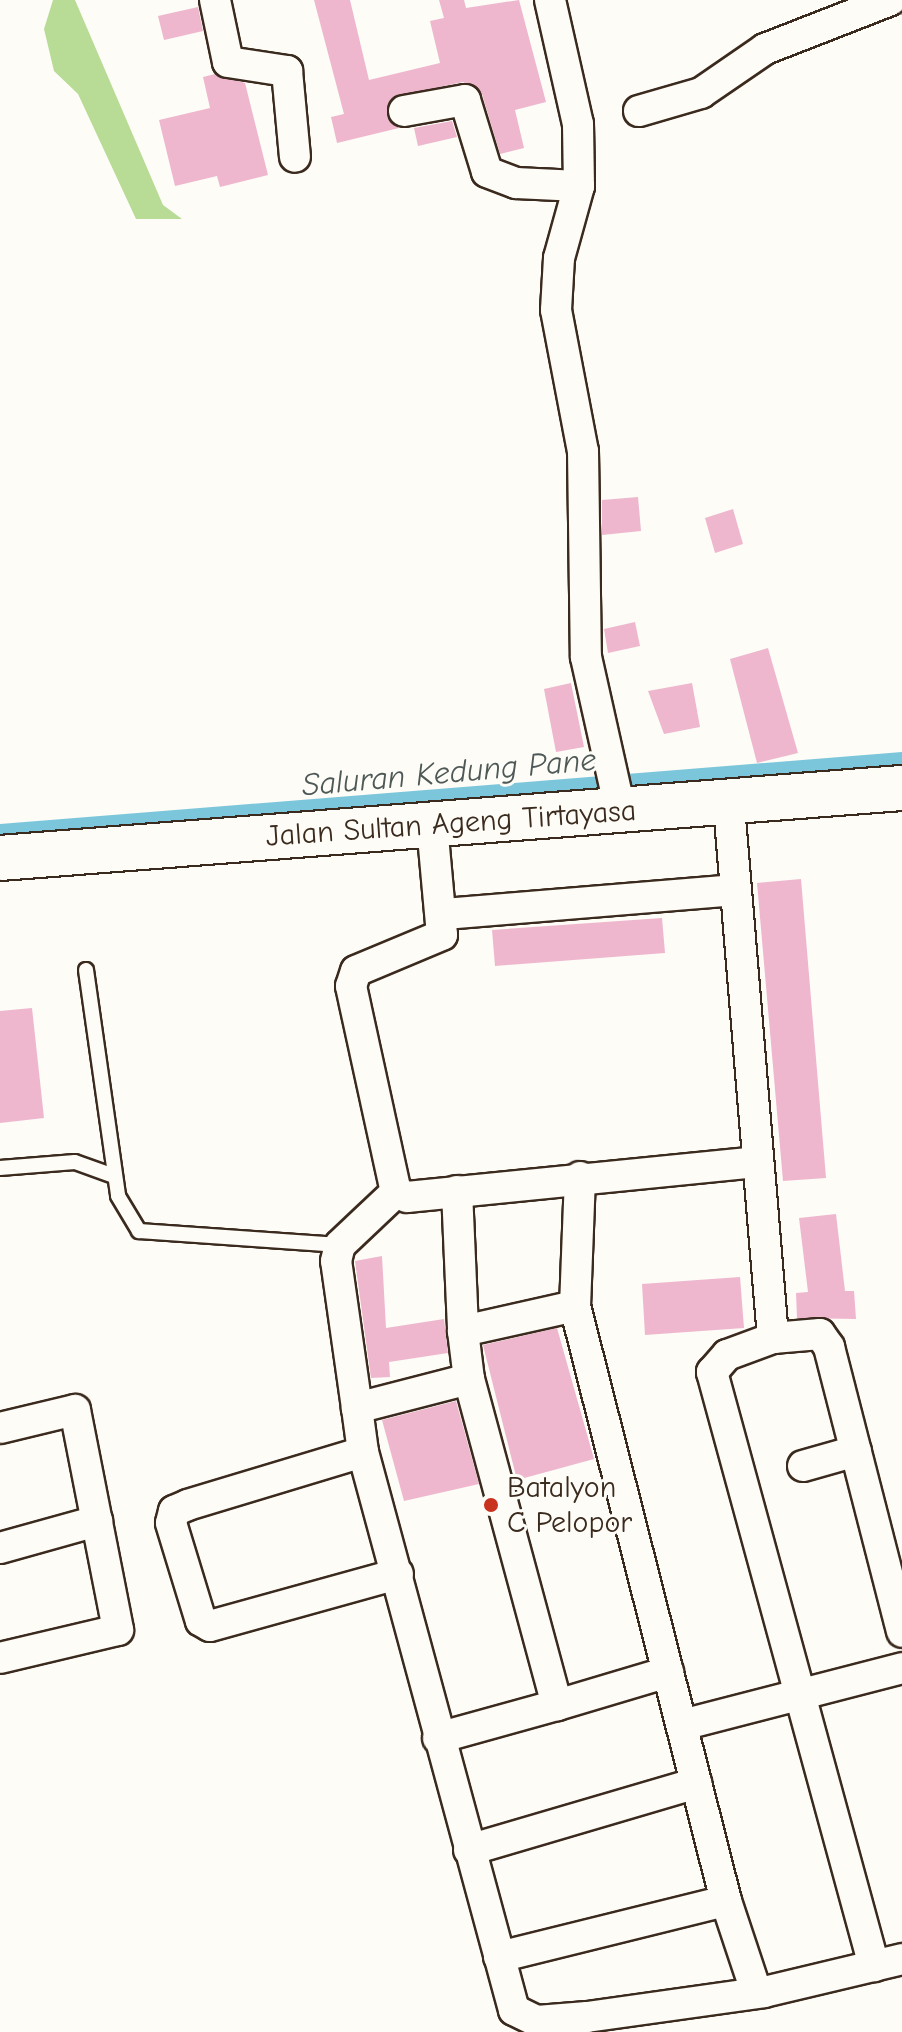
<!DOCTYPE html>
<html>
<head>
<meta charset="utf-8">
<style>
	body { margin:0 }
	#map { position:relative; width:902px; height:2032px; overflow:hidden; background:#fdfcf7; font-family:"Comic Neue",sans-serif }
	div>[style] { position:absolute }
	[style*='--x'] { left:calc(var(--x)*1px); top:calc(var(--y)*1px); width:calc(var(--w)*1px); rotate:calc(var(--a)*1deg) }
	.green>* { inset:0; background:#b8dc96 }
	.water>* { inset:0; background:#7bc6db }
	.building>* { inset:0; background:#eeb7ce }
	.roads { filter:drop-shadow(2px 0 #3b2a1e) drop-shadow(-2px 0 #3b2a1e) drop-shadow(0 2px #3b2a1e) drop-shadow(0 -2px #3b2a1e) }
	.lane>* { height:14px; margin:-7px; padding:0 7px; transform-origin:7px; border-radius:7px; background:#fdfcf7 }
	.street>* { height:30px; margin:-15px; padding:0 15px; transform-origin:15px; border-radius:15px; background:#fdfcf7 }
	.primary>* { height:44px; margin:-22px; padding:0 22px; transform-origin:22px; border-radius:22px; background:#fdfcf7 }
	.dots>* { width:22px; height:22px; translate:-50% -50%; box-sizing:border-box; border:4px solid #fdfcf7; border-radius:50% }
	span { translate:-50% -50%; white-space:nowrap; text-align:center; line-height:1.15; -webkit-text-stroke:6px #fdfcf7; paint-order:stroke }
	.street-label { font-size:30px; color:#3b2a1e }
	.poi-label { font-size:30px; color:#3b2a1e }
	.left { translate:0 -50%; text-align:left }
	.water-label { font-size:32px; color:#4e5957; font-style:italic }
</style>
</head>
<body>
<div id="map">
	<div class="green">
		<i style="clip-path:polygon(53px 0,75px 0,163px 205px,182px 219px,136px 219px,78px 94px,54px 71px,44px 29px)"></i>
	</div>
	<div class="water">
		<i style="clip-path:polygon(902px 752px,902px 770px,0 842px,0 824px)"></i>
	</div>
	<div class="building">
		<i style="clip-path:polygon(314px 0,350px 0,369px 80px,440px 63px,430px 21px,444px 18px,439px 0,464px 0,466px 8px,519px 0,546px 102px,515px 110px,524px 148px,500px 154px,482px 94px,463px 82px,393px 97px,387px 115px,399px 128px,337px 143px,331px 117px,344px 114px)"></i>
		<i style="clip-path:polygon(198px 7px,203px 31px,164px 40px,158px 16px)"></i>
		<i style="clip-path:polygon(215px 74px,245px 83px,268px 175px,220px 187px,217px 176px,175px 186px,159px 120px,210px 108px,203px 77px)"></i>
		<i style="clip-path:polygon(452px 121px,457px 137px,418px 146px,414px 128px)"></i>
		<i style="clip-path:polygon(638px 497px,641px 531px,602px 535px,602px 500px)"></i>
		<i style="clip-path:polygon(733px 509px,743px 544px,715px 553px,705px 518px)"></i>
		<i style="clip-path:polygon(635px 622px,640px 646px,608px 653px,604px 629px)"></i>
		<i style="clip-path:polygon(768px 648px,798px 753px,757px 763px,730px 659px)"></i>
		<i style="clip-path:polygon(571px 683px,584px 747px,556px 752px,544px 689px)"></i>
		<i style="clip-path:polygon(692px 683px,700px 727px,664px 734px,648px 691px)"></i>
		<i style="clip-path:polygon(801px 879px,826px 1178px,783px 1181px,757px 883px)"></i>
		<i style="clip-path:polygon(662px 918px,665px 953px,495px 966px,492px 930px)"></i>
		<i style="clip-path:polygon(32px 1008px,44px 1118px,0 1123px,0 1011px)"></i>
		<i style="clip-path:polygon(836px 1214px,845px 1291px,854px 1291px,856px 1319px,797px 1318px,796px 1293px,808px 1292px,799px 1218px)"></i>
		<i style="clip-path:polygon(382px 1256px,386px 1328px,444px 1319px,448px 1353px,389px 1362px,390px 1377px,371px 1378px,355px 1261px)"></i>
		<i style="clip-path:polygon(740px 1277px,744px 1328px,645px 1335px,642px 1284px)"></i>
		<i style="clip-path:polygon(557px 1328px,594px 1459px,517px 1480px,483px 1345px)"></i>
		<i style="clip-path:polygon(456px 1401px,479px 1484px,404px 1501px,382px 1420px)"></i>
	</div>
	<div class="roads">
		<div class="lane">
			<i style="--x:86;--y:970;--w:228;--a:81.9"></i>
			<i style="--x:118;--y:1196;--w:41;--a:59"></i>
			<i style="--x:139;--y:1231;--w:201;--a:4"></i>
			<i style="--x:0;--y:1168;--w:75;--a:-4.6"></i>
			<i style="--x:75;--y:1162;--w:41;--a:19.7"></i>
		</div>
		<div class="street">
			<i style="--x:215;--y:0;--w:63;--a:78.2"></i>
			<i style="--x:228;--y:62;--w:60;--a:8.7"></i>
			<i style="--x:287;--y:71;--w:86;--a:84.7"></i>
			<i style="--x:550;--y:0;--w:127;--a:77.3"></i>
			<i style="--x:578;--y:124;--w:62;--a:89.1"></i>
			<i style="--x:579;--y:186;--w:75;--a:105.5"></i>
			<i style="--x:559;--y:258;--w:52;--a:93.3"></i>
			<i style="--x:556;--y:310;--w:144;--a:79.2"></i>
			<i style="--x:583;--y:451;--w:206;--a:89.2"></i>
			<i style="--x:586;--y:657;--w:160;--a:77.4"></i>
			<i style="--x:404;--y:111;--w:62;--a:-10.2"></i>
			<i style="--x:465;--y:100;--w:75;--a:73"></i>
			<i style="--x:487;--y:172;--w:31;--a:21"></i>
			<i style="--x:516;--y:183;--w:63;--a:2.7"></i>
			<i style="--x:639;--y:111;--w:65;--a:-16.2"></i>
			<i style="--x:701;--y:93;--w:78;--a:-34.5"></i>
			<i style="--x:765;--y:49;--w:135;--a:-21.3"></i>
			<i style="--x:729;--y:806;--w:534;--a:85.27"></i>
			<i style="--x:773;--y:1338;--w:47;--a:-4.9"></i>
			<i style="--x:820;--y:1334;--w:16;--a:55"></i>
			<i style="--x:829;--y:1347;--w:294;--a:75.6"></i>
			<i style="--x:432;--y:825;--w:110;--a:84.8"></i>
			<i style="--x:442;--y:935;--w:93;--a:157.3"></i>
			<i style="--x:356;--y:971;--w:16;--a:108"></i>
			<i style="--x:351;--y:986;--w:211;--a:77.7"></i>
			<i style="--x:396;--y:1192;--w:12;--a:24"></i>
			<i style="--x:407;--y:1197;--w:351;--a:-5.7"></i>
			<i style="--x:444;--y:914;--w:290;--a:-4.7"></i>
			<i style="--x:580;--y:1177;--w:129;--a:92.2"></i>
			<i style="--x:575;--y:1306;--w:614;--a:75.76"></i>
			<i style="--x:726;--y:1901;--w:95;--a:71.6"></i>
			<i style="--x:457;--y:1191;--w:140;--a:87.5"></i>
			<i style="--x:575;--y:1306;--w:115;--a:167.4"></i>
			<i style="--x:463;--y:1331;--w:48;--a:82.9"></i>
			<i style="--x:469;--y:1379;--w:338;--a:74.9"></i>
			<i style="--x:557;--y:1705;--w:116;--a:-16.6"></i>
			<i style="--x:773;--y:1338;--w:49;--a:159.7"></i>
			<i style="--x:727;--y:1355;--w:23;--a:131"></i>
			<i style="--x:712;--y:1372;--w:616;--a:74.74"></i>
			<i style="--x:469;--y:1379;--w:116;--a:165.5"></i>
			<i style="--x:357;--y:1408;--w:44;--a:82.2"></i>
			<i style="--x:363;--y:1452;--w:578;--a:74.86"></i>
			<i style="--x:514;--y:2010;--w:25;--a:26"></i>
			<i style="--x:537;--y:2021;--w:50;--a:-4.6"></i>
			<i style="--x:587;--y:2017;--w:179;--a:-8"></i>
			<i style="--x:764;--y:1992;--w:142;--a:-13.4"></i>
			<i style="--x:357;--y:1408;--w:148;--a:-98.1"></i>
			<i style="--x:336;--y:1261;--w:16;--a:-76"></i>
			<i style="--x:340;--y:1245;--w:77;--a:-43.4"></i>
			<i style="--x:0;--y:1428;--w:77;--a:-13.5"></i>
			<i style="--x:75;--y:1410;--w:224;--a:78.9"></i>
			<i style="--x:118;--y:1630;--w:121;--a:166.7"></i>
			<i style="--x:363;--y:1452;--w:183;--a:163.2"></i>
			<i style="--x:188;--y:1505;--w:15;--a:157"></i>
			<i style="--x:174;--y:1511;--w:12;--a:104"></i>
			<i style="--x:171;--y:1523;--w:102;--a:73"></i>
			<i style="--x:201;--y:1621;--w:10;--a:29"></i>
			<i style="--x:210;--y:1626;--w:195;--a:-15.5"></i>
			<i style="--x:803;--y:1466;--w:55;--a:-15.8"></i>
			<i style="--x:0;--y:1548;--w:101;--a:-15.6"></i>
			<i style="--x:682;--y:1725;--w:227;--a:-14.5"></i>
			<i style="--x:438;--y:1738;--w:123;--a:-15.5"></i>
			<i style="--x:469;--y:1850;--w:237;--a:-16.4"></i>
			<i style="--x:499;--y:1957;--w:234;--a:-13.9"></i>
		</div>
		<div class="primary">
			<i style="--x:0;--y:858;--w:905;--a:-4.44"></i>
		</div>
	</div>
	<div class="dots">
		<i style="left:491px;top:1505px;background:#c8321e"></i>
	</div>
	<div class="street-label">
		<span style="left:451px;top:824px;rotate:-4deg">Jalan Sultan Ageng Tirtayasa</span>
	</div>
	<div class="poi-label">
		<span class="left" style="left:507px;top:1505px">Batalyon<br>C Pelopor</span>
	</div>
	<div class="water-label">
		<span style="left:449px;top:773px;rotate:-5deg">Saluran Kedung Pane</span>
	</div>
</div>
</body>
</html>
